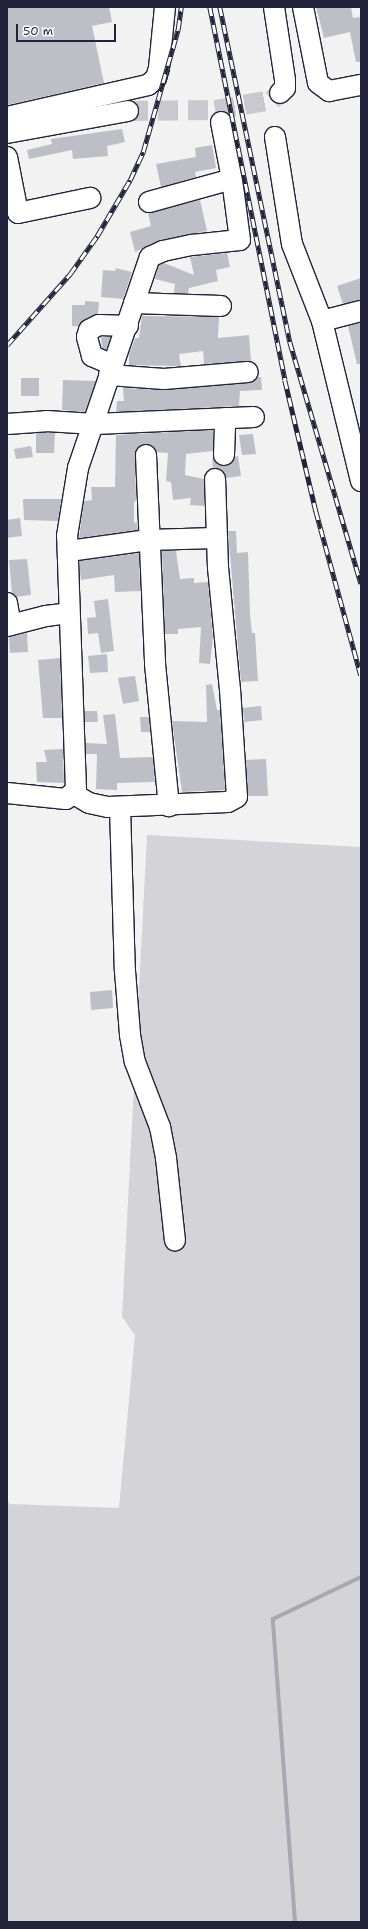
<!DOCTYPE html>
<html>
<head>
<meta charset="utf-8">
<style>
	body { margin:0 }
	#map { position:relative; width:368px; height:1929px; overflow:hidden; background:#f2f2f3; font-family:"Shantell Sans",sans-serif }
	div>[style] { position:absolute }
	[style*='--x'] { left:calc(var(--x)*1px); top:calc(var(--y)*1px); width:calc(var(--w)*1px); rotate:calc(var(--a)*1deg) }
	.green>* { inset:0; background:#d3d3d8 }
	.stream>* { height:4px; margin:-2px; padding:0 2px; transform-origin:2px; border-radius:2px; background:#a8a8b2 }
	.building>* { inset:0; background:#bebec6 }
	.minor-tunnel>* { height:20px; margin-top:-10px; transform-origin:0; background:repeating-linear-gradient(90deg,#c8c8ce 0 20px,transparent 0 30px) }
	.roads { filter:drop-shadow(1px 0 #22223b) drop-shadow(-1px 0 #22223b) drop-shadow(0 1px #22223b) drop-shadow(0 -1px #22223b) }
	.minor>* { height:20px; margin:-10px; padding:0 10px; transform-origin:10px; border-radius:10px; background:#fff }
	.rail>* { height:4.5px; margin-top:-2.25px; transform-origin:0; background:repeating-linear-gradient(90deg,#fff 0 9px,#22223b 0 18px); box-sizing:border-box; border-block:1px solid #22223b }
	span { translate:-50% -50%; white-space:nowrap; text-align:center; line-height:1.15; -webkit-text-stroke:4px #fff; paint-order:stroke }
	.frame { position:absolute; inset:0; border:8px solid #22223b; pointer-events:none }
	.scale { position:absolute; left:16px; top:24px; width:100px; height:18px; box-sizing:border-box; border:2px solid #22223b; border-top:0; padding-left:5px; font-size:12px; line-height:14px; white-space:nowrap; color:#22223b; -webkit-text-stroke:3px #fff; paint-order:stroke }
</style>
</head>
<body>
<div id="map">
	<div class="green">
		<i style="clip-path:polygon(147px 835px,361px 847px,361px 1922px,7px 1922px,7px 1501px,10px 1504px,119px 1508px,135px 1335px,122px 1317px)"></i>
	</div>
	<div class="stream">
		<i style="--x:295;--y:1922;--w:304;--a:-94.2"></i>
		<i style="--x:273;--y:1619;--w:98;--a:-25.5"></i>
	</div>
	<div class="building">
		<i style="clip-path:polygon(7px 7px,109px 7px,112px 22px,92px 26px,104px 83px,7px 105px)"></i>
		<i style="clip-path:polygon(316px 7px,351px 7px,353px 18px,361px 17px,361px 62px,356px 62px,350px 32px,324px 38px)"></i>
		<i style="clip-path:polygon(122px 129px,125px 142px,107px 146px,108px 156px,73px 159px,72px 150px,29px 159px,27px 150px,52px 144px,51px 139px)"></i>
		<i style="clip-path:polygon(212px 145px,216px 168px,195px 172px,196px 177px,161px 187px,156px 164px,196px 157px,195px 148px)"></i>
		<i style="clip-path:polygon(200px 200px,207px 231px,160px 240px,135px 252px,130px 232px,151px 226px,148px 213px)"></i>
		<i style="clip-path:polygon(227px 253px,230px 267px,216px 270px,218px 281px,189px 288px,188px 293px,174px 293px,175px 284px,155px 279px,159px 265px,164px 263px,194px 275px,190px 257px)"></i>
		<i style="clip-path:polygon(116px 268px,132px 272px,123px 299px,101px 297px,103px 270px,115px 271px)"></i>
		<i style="clip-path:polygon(361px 278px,361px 300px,343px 304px,337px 286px)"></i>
		<i style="clip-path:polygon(85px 301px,99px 302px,98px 314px,84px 320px,78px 326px,72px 326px,72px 305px,85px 305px)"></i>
		<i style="clip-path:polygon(142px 316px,219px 317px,218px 338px,249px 335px,251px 361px,204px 364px,203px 351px,179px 354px,181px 366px,129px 365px,129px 355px,135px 338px,139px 338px)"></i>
		<i style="clip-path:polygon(361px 323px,361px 364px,357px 364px,348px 326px)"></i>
		<i style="clip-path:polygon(101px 337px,111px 337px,106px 350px,102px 348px)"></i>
		<i style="clip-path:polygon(258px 377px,261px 377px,262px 390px,240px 391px,239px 406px,116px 412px,117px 401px,124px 401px,123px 388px,165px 390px,249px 383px)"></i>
		<i style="clip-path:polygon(21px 378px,39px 378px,39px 396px,21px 396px)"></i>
		<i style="clip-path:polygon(63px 380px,96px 381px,85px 412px,62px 410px)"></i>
		<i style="clip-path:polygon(213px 430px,213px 451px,186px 454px,185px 475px,204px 479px,204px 506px,190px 505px,191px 498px,173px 500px,171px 482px,166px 481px,168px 453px,157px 452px,152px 445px,145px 444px,136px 449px,135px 455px,136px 501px,134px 502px,134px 523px,137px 522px,138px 530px,79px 538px,84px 501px,92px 500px,91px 487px,115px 487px,116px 435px)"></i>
		<i style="clip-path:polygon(36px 433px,55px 433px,54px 453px,36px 453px)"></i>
		<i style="clip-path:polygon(253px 434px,256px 454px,242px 455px,239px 435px)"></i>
		<i style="clip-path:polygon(31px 446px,33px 457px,16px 459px,14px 449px)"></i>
		<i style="clip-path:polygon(238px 456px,241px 476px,226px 478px,221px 469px,213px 468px,212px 458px,218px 465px,224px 466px,230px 465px,235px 457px)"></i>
		<i style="clip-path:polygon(23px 499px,61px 499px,58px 521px,24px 520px)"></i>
		<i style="clip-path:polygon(20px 518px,22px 536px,7px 538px,7px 520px)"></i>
		<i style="clip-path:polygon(228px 531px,236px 531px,237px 553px,248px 552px,250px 615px,252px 633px,255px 633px,258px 681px,241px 682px)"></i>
		<i style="clip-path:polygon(162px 551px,176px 551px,180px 579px,194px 578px,194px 583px,208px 582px,213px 637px,210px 664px,199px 663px,201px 627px,178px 629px,178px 634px,165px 634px)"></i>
		<i style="clip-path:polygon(139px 553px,140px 591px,115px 592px,114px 575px,81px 580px,79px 561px)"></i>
		<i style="clip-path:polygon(27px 559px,31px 595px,16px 597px,12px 593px,9px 560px)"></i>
		<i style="clip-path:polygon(108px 599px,114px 651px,101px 653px,98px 633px,88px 634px,87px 618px,96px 617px,94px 601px)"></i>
		<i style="clip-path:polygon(27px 633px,28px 652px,10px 653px,9px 637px)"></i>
		<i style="clip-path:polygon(107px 654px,108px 672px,90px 673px,88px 656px)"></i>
		<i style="clip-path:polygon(60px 658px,62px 718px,43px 718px,38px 660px)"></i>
		<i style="clip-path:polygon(135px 676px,139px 701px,123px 704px,118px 678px)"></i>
		<i style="clip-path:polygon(212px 684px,217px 710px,220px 710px,225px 790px,182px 792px,172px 721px,207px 722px,206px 685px)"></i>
		<i style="clip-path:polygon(261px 706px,262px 720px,244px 722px,243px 708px)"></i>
		<i style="clip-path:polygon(85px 711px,97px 711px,98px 722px,85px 722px)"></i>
		<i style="clip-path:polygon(115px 714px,120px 758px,153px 757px,155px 782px,117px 783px,117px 790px,96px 789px,97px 754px,86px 754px,86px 743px,107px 744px,103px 715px)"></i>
		<i style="clip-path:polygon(140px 717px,149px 717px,150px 732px,141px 732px)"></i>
		<i style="clip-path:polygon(63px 749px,64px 783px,37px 782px,36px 762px,47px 762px,44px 750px)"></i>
		<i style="clip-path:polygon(266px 759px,268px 796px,248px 796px,246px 760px)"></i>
		<i style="clip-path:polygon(112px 990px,113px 1008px,91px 1010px,90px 992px)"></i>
	</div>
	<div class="minor-tunnel">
		<i style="--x:128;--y:111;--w:87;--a:-0.7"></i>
		<i style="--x:215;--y:110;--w:58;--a:-10"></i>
		<i style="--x:272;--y:100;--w:11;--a:-41"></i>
	</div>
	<div class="roads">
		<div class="minor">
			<i style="--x:274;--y:7;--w:74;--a:81.4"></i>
			<i style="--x:285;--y:80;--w:8;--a:90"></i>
			<i style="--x:285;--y:88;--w:7;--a:135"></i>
			<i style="--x:303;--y:7;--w:77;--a:78.8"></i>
			<i style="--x:318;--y:83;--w:14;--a:36"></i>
			<i style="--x:329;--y:91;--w:33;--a:-11"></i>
			<i style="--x:7;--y:117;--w:145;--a:-12.8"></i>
			<i style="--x:148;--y:85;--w:11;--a:-41"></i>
			<i style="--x:156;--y:78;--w:10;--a:-73"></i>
			<i style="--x:159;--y:68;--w:61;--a:-84.4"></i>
			<i style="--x:7;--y:133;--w:123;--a:-10.3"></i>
			<i style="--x:275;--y:137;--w:108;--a:81"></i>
			<i style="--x:292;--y:244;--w:83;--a:68.7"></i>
			<i style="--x:322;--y:321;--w:40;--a:-14.4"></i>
			<i style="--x:7;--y:157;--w:57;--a:78.9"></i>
			<i style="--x:18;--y:213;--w:74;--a:-11.8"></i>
			<i style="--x:149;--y:202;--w:86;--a:-15.5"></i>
			<i style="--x:134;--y:303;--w:87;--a:2"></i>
			<i style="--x:322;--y:321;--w:165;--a:76.3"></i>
			<i style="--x:113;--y:365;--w:23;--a:-157"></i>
			<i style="--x:92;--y:356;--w:20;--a:-105"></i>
			<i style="--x:87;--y:337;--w:7;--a:-74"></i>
			<i style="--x:89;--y:330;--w:11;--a:-27"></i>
			<i style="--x:99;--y:325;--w:29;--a:2"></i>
			<i style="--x:109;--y:375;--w:55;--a:4.2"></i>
			<i style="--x:164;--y:379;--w:84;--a:-4.8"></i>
			<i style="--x:7;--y:424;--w:39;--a:-4"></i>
			<i style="--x:46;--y:421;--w:49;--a:3.5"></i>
			<i style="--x:95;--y:424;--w:159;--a:-2.5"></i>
			<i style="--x:146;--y:455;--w:209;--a:87.5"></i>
			<i style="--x:155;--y:664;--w:143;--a:84.4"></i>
			<i style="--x:224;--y:455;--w:37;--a:-88"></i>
			<i style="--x:69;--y:551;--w:80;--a:-7.9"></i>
			<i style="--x:148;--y:540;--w:68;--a:-1.7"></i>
			<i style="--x:7;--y:603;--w:22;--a:80"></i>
			<i style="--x:7;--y:626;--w:40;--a:-14.4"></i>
			<i style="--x:46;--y:616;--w:23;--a:-7"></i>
			<i style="--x:7;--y:793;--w:59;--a:5.8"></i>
			<i style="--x:66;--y:799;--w:13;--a:-42"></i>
			<i style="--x:76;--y:790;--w:254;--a:-92"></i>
			<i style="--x:67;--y:536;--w:69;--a:-80.8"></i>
			<i style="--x:78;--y:468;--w:223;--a:-71.2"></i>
			<i style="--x:150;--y:257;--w:14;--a:-25"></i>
			<i style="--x:163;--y:251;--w:30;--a:-12"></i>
			<i style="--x:192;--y:245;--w:48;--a:-5.9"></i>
			<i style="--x:240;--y:240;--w:62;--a:-97.5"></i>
			<i style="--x:232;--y:179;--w:58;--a:-100.9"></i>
			<i style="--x:74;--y:794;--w:17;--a:31"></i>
			<i style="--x:89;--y:803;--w:19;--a:12"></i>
			<i style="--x:108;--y:807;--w:120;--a:-2.4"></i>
			<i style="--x:228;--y:802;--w:10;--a:-29"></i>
			<i style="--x:237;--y:797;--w:107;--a:-93.7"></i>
			<i style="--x:230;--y:690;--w:123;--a:-95.6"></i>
			<i style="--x:218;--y:568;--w:89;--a:-91.9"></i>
			<i style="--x:120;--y:807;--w:164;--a:88.3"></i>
			<i style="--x:125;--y:971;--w:64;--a:85.5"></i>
			<i style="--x:130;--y:1035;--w:27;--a:80"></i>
			<i style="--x:135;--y:1062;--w:70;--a:69"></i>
			<i style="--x:160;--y:1127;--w:32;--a:79"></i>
			<i style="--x:166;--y:1158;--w:83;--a:83.8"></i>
		</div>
	</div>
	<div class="rail">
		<i style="--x:210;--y:7;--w:380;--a:78.6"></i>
		<i style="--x:285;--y:380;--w:135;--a:76.7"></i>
		<i style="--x:316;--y:511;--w:170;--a:74.7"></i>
		<i style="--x:220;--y:7;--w:342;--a:78.2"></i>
		<i style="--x:290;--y:342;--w:252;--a:73.6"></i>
		<i style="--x:7;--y:345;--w:95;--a:-48.4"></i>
		<i style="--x:70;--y:274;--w:47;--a:-54.6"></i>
		<i style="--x:97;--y:236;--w:65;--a:-59.5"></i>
		<i style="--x:130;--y:180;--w:31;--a:-65"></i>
		<i style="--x:143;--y:152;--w:128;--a:-74.1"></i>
		<i style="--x:178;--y:29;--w:22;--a:-82"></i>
	</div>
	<div class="frame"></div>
	<div class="scale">50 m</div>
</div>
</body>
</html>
